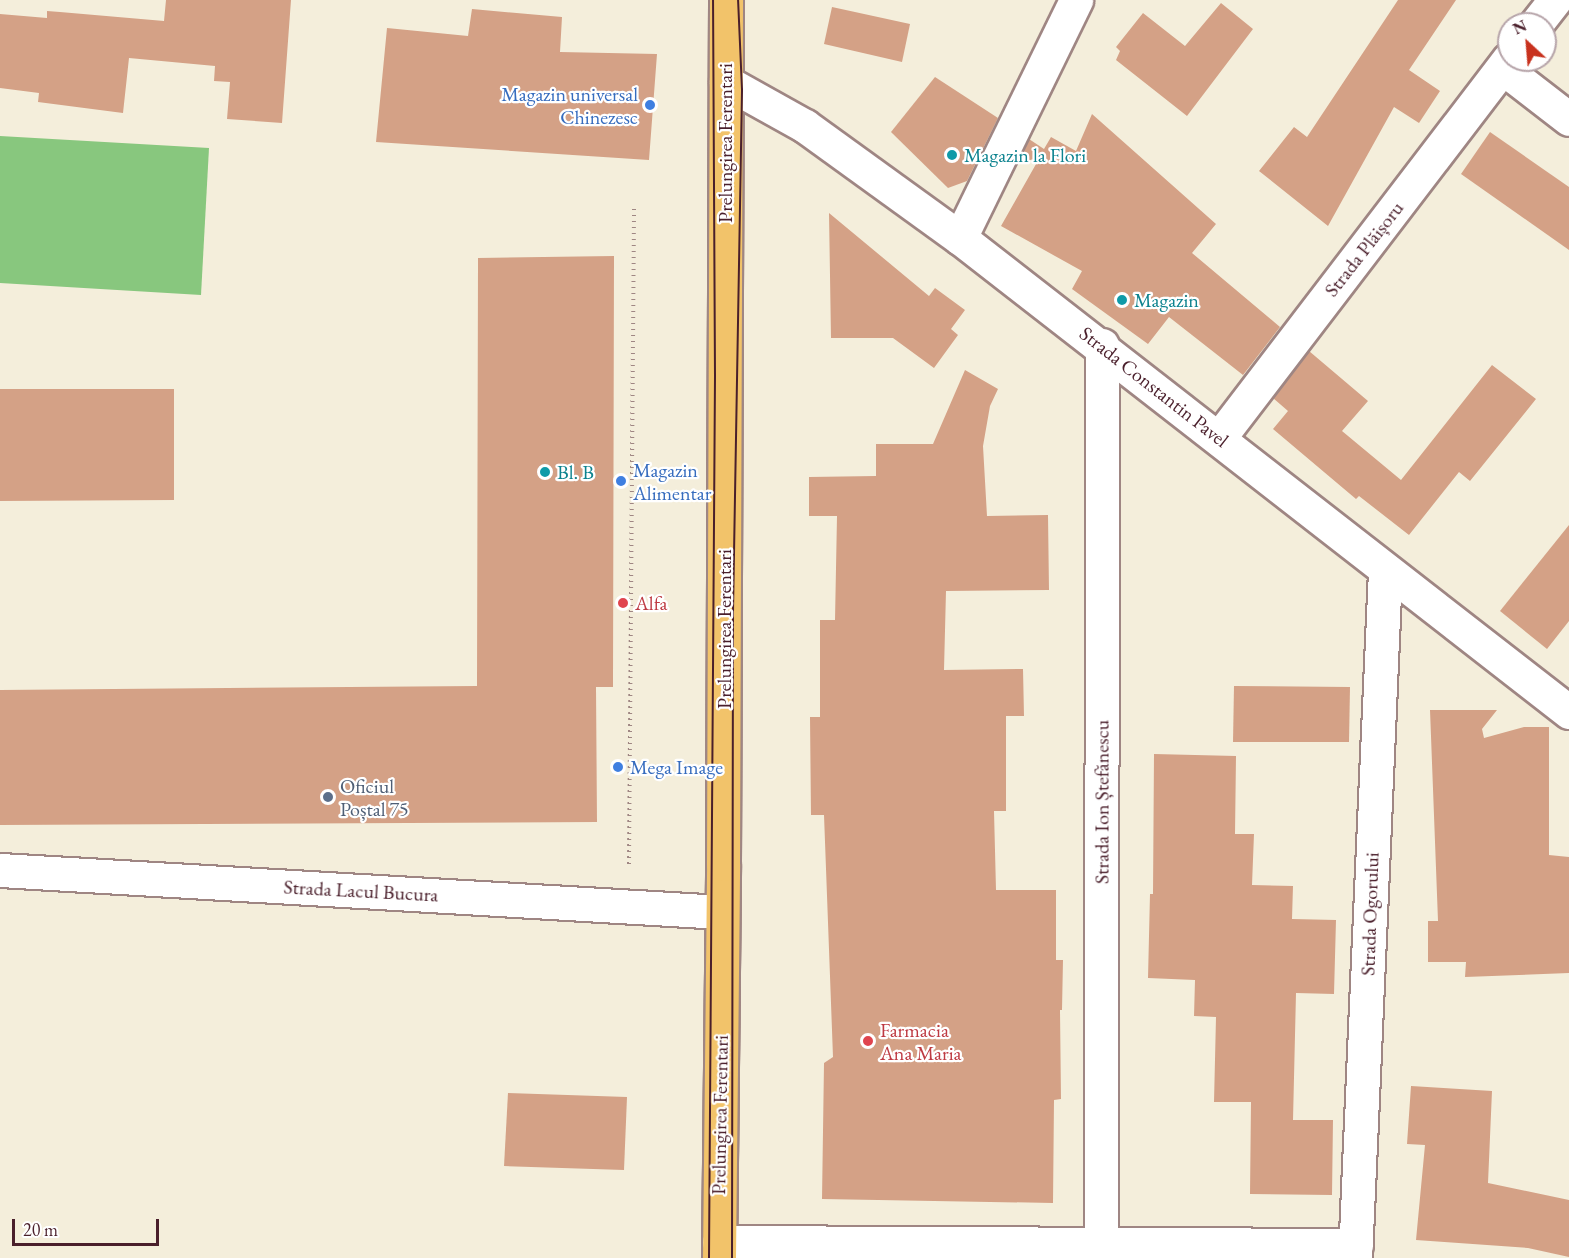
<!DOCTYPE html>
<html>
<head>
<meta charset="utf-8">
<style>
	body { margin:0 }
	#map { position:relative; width:1569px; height:1258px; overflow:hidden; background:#f4eedb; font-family:"EB Garamond",serif }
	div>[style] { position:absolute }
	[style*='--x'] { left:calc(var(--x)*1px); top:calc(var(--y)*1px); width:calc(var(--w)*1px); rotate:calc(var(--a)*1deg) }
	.green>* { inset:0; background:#88c77e }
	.building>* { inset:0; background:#d4a186 }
	.path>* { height:4px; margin-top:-2px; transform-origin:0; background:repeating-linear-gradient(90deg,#9f8683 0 1.5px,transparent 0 6px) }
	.roads { filter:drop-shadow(2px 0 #9f8683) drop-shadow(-2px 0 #9f8683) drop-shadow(0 2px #9f8683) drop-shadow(0 -2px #9f8683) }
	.minor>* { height:33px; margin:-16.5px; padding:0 16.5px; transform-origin:16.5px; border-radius:16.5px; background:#fff }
	.major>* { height:33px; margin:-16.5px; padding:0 16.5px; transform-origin:16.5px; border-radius:16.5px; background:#f2c36a }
	.tram>* { height:1.5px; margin:-0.75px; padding:0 0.75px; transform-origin:0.75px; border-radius:0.75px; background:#4a1f2b }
	.dots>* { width:16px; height:16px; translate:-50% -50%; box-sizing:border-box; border:3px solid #fff; border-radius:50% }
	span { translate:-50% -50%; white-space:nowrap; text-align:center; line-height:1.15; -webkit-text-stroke:4.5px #fff; paint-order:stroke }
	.shop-label { font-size:20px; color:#366cbe }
	.right { translate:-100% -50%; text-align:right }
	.left { translate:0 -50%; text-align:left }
	.street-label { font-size:20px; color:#4a1f2b }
	.culture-label { font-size:20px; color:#0d838f }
	.health-label { font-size:20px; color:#be3a42 }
	.service-label { font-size:20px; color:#4e5e75 }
	.north { position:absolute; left:1497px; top:12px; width:60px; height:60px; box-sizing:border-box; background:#fff; border:2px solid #b7a5aa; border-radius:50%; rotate:334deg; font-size:16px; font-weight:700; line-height:24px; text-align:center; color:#4a1f2b }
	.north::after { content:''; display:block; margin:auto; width:21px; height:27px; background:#c8321e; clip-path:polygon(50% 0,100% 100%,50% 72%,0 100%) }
	.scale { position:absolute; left:12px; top:1219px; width:147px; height:27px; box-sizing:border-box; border:3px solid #4a1f2b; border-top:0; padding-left:8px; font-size:18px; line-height:21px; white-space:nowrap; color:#4a1f2b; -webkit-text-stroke:4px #fff; paint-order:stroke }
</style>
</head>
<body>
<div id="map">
	<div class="green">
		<i style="clip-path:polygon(0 136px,209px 148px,201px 295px,0 283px)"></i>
	</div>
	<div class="building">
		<i style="clip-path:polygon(166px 0,291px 0,282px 123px,227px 119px,230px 82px,214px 81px,215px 66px,129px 58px,123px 113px,38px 102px,39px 93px,0 88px,0 14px,47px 18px,47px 11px,60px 12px,164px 21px)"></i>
		<i style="clip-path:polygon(1398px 0,1456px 0,1409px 70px,1440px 91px,1419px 123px,1394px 107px,1328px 226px,1259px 171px,1294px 127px,1307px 137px)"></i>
		<i style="clip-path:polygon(1221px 3px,1253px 29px,1187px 116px,1116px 60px,1120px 51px,1116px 47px,1143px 13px,1185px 46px)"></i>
		<i style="clip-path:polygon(832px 7px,910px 24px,902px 62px,824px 44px)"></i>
		<i style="clip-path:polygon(472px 9px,562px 17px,560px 52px,657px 54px,649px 160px,376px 142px,387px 28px,468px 36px)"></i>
		<i style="clip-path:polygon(935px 77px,998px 118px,967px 181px,948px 188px,891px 132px)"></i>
		<i style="clip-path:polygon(1092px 114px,1216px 224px,1192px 253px,1280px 327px,1243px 375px,1169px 317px,1148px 344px,1072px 289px,1082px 271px,1001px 226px,1040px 157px,1017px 164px,1029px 139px,1044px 149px,1051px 137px,1076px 151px)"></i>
		<i style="clip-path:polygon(1490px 132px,1569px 187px,1569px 250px,1461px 174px)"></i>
		<i style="clip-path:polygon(829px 213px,929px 296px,935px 288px,965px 310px,951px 329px,958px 335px,934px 368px,893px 338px,831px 338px)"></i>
		<i style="clip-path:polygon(614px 256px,613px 687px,596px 687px,597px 822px,0 825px,0 690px,477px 686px,478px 258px)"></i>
		<i style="clip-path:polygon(1309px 351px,1368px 401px,1342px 431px,1401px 480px,1492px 365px,1536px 399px,1470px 481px,1459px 472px,1409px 535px,1359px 496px,1356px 499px,1273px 429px,1288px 411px,1273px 398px)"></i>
		<i style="clip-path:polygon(965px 370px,998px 389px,990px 406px,983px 446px,987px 516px,1048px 515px,1049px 590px,946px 591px,944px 670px,1023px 669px,1024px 716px,1006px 716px,1006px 811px,994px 811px,996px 890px,1056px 890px,1056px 960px,1063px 960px,1062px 1010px,1060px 1010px,1061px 1099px,1054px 1100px,1053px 1203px,822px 1199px,824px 1063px,833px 1057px,824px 815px,811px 815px,810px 717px,820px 717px,820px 620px,835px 620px,837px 516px,809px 516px,809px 477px,876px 476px,876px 444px,933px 444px)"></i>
		<i style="clip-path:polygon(0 389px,174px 389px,174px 500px,0 501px)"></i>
		<i style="clip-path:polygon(1569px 525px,1569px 621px,1547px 649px,1500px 611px)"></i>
		<i style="clip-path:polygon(1234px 686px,1350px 687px,1349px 742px,1233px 742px)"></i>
		<i style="clip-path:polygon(1430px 710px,1497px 710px,1482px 729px,1484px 738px,1524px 727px,1549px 727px,1549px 855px,1569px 857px,1569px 973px,1465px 977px,1466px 962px,1428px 962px,1428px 921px,1438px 921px)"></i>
		<i style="clip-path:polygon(1154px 754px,1236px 756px,1235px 834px,1254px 834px,1252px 885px,1293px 886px,1292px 919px,1336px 920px,1334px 994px,1296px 993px,1293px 1120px,1333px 1120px,1332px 1195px,1250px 1194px,1251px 1102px,1214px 1102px,1216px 1017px,1194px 1016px,1195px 980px,1148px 978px,1150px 894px,1153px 894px)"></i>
		<i style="clip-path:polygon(1411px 1086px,1492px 1091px,1488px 1183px,1569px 1200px,1569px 1257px,1528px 1248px,1416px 1240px,1425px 1145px,1407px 1144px)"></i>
		<i style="clip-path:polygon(508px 1093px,627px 1097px,624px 1170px,504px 1166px)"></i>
	</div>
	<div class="path">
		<i style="--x:629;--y:864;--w:658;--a:-89.56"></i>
	</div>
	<div class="roads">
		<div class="minor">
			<i style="--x:1536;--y:24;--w:31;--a:-52"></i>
			<i style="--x:1503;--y:68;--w:83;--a:37.7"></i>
			<i style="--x:726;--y:82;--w:90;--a:29.1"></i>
			<i style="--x:805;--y:126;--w:191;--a:35.9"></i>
			<i style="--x:960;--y:238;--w:772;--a:37.89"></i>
			<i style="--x:960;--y:238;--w:265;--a:-64"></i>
			<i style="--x:1219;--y:438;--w:477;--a:-52.6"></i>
			<i style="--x:0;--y:870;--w:723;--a:3.33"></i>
			<i style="--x:719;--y:1242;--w:637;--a:0.27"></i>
			<i style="--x:1101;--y:1258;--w:913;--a:-89.94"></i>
			<i style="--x:1355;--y:1258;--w:689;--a:-87.5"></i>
		</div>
		<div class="major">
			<i style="--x:719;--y:1258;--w:394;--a:-89.4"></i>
			<i style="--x:723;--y:864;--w:864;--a:-89.8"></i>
		</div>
	</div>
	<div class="tram">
		<i style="--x:709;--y:1258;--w:883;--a:-89.61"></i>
		<i style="--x:715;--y:375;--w:375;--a:-90.3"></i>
		<i style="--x:732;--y:1258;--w:646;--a:-89.91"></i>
		<i style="--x:733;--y:612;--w:522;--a:-89.01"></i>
		<i style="--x:742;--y:90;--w:90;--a:-92.5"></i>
	</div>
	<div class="dots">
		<i style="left:650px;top:105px;background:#3f7fe0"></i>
		<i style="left:952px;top:155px;background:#0f9aa8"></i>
		<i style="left:1122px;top:300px;background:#0f9aa8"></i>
		<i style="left:545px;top:472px;background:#0f9aa8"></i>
		<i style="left:621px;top:481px;background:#3f7fe0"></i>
		<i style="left:623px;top:603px;background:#e0444e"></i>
		<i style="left:618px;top:767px;background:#3f7fe0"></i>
		<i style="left:328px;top:797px;background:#5c6f8a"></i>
		<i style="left:868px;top:1041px;background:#e0444e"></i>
	</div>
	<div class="shop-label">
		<span class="right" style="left:638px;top:106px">Magazin universal<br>Chinezesc</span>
		<span class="left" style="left:633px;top:482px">Magazin<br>Alimentar</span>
		<span class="left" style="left:630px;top:767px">Mega Image</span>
	</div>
	<div class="street-label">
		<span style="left:725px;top:143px;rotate:-90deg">Prelungirea Ferentari</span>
		<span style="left:1364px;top:249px;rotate:-52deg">Strada Plăișoru</span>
		<span style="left:1154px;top:387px;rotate:38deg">Strada Constantin Pavel</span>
		<span style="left:724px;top:629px;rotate:-90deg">Prelungirea Ferentari</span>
		<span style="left:1102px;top:802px;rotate:-90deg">Strada Ion Ștefănescu</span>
		<span style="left:361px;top:891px;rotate:3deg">Strada Lacul Bucura</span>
		<span style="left:1370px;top:914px;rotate:-88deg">Strada Ogorului</span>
		<span style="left:720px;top:1115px;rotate:-89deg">Prelungirea Ferentari</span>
	</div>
	<div class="culture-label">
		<span class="left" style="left:964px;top:155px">Magazin la Flori</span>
		<span class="left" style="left:1134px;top:300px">Magazin</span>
		<span class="left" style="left:557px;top:472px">Bl. B</span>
	</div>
	<div class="health-label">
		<span class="left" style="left:635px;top:603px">Alfa</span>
		<span class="left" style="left:880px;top:1042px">Farmacia<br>Ana Maria</span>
	</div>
	<div class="service-label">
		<span class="left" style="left:340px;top:798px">Oficiul<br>Poștal 75</span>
	</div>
	<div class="north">N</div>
	<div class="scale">20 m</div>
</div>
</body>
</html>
